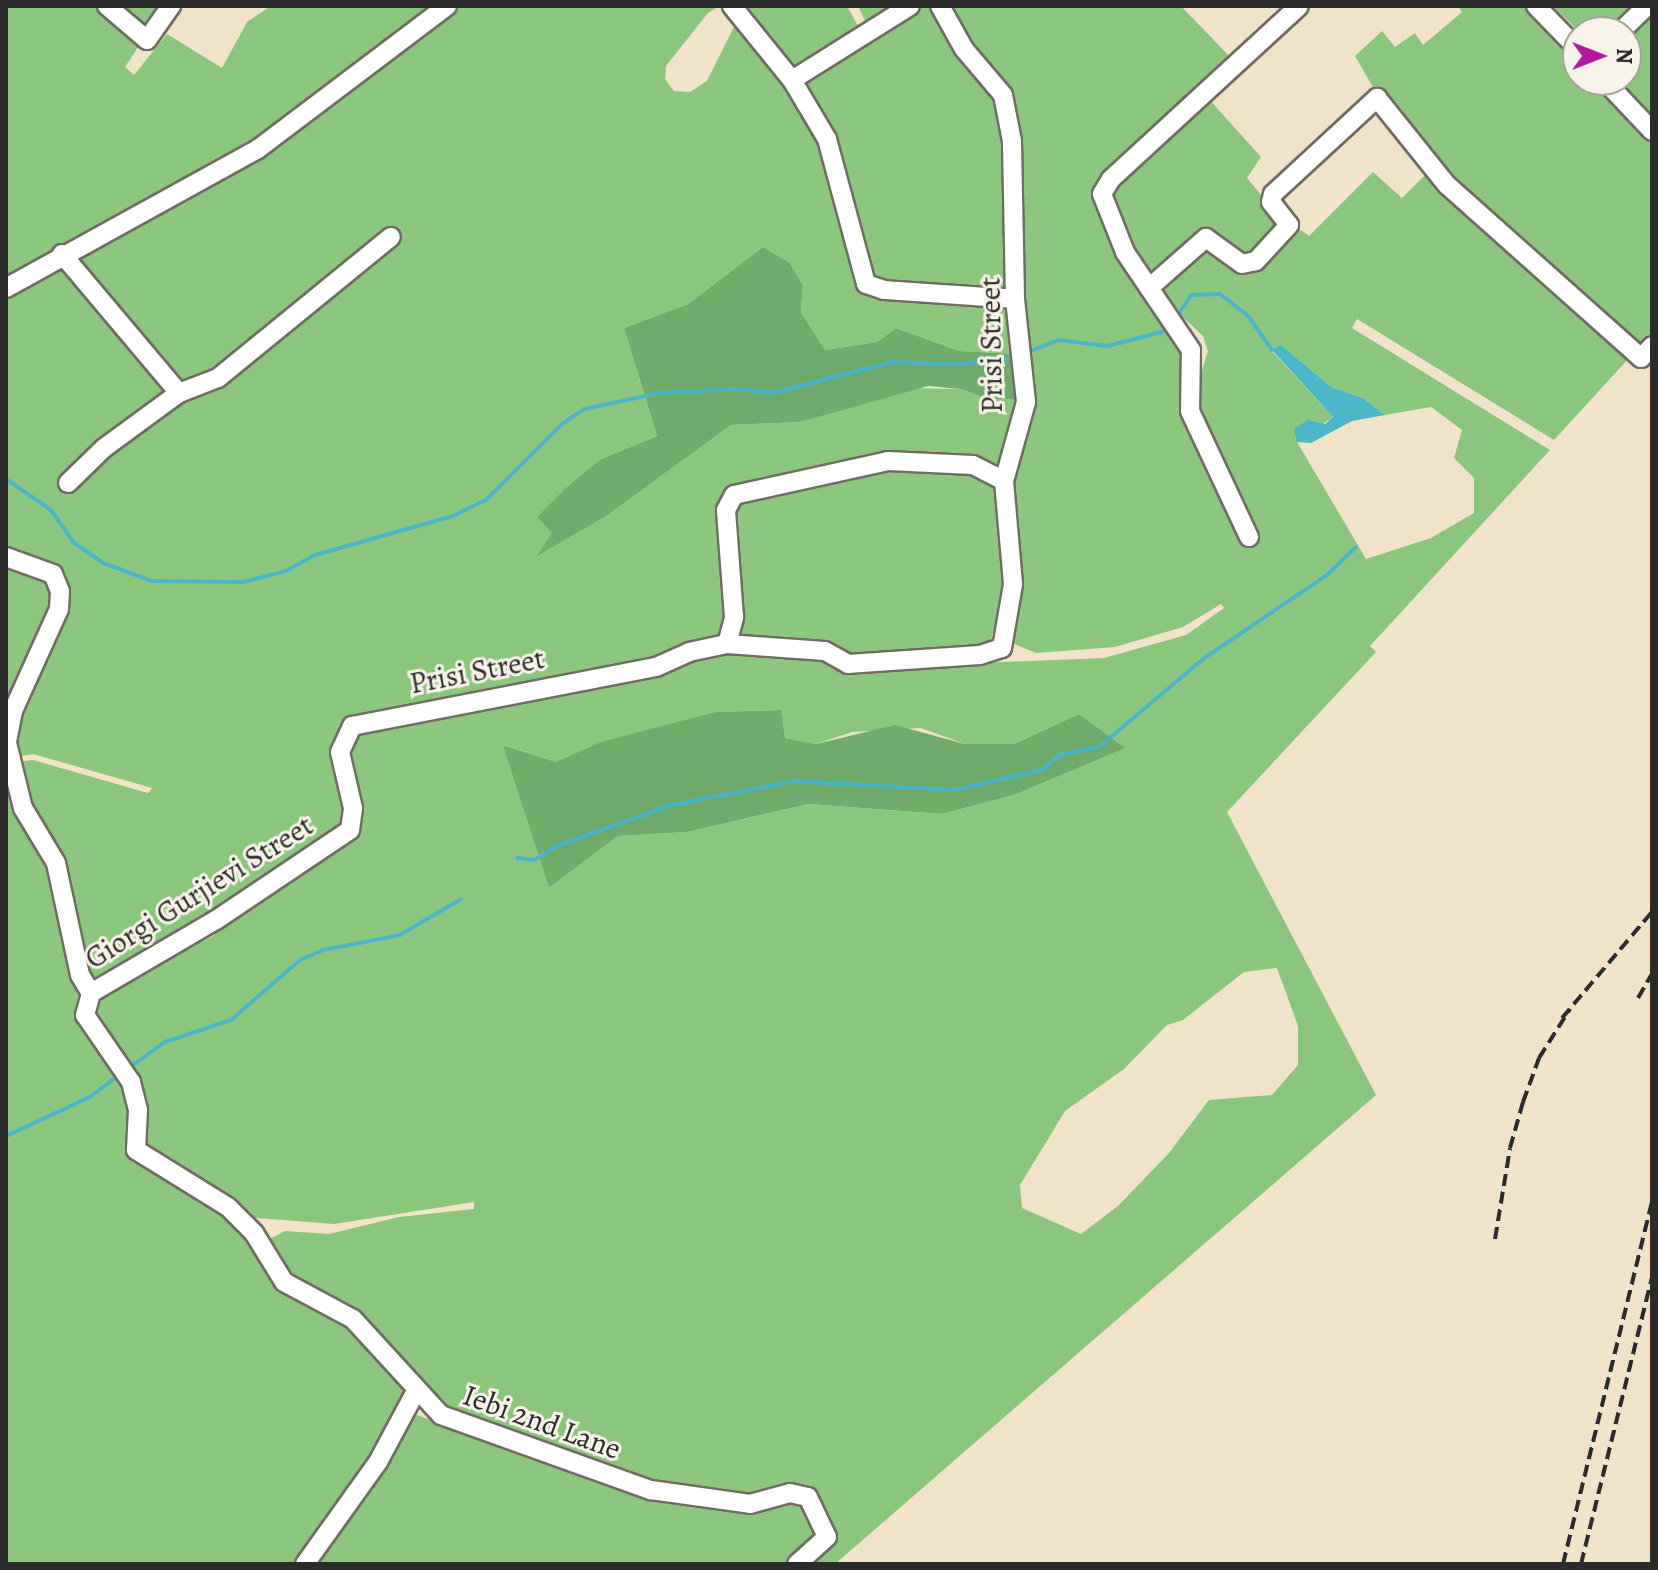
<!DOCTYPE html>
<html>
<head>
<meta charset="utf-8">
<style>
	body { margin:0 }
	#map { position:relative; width:1658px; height:1570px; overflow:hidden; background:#f1e3c7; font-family:Alegreya,serif }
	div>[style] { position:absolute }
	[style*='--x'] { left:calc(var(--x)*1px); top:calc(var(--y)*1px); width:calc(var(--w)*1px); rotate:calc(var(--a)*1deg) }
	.green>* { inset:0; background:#8ac77d }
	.forest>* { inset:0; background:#6fac6c }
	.water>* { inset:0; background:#4bb5c8 }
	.stream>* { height:4px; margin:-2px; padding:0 2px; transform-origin:2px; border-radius:2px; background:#4bb5c8 }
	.roads { filter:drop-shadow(2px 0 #706b62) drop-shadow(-2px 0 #706b62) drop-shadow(0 2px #706b62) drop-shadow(0 -2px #706b62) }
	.minor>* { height:18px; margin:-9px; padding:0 9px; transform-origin:9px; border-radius:9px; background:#fff }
	.rail>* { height:4px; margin-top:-2px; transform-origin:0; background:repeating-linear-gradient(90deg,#2b2b2b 0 12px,transparent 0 18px) }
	span { translate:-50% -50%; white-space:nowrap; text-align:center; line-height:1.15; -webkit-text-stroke:6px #f7f3e8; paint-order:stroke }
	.street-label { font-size:30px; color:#2b2b2b }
	.frame { position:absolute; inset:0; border:8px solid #2b2b2b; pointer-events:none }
	.north { position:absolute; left:1562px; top:16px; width:80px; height:80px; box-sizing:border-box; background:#f7f3e8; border:2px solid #a5a39c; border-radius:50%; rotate:90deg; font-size:22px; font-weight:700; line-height:32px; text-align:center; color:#2b2b2b }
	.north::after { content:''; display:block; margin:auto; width:28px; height:36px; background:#b5179e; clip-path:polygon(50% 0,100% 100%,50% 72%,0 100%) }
</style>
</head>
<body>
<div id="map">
	<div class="green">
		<i style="clip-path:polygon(6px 6px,165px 6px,125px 67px,134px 75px,167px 34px,222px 68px,247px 22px,271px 6px,439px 6px,258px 146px,6px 282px)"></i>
		<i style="clip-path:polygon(457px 6px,720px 6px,708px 13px,666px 66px,665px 79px,674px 91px,690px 92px,707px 81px,738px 19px,788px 83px,824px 145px,854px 280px,865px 291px,1005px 305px,1013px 312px,1017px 354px,959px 351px,896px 328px,877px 342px,825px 350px,801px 312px,803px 285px,789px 262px,763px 247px,688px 304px,624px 328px,657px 436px,601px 459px,537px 517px,605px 516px,731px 425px,800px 422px,907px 388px,961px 389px,987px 399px,1021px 399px,1003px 468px,880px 452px,733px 489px,726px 635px,657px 664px,342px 726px,350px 824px,201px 925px,97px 982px,86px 970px,15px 762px,33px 760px,148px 793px,152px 788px,33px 754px,16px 757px,14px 733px,65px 593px,6px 553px,6px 294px,52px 267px,64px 267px,182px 397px,219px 381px,390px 250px,383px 242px,223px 368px,192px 381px,175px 377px,74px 254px,263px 151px,374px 74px)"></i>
		<i style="clip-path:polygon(737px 6px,847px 6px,859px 28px,794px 69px)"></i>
		<i style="clip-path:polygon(858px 6px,899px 6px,867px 25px)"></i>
		<i style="clip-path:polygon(920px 6px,934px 6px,1000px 100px,1012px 281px,1005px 293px,871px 281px,802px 86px,803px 79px)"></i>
		<i style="clip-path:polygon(evenodd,947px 6px,1181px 6px,1233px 60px,1096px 191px,1103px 221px,1128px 268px,1171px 325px,1184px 356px,1181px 394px,1192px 437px,1197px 386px,1208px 351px,1203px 336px,1154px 290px,1199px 248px,1264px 264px,1301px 230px,1309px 236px,1373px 172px,1402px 198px,1429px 171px,1630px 357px,1554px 440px,1357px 319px,1352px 328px,1550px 450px,1370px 646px,1376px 652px,1227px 812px,1376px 1095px,835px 1564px,807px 1564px,832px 1542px,814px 1494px,751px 1500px,652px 1485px,442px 1411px,279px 1266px,267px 1240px,285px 1231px,329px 1234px,399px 1217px,474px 1209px,474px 1202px,334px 1224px,244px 1217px,143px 1149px,142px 1107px,93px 1013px,96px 995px,215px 935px,215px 925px,351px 837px,347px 755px,353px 736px,369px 725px,730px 648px,825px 654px,849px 668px,1104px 658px,1186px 635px,1224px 608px,1221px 604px,1183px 627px,1115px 647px,1036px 653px,1012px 643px,1012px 478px,1021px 450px,1016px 118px,947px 6px,1285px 349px,1331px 387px,1363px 398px,1385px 415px,1431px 407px,1462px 430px,1454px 458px,1474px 478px,1474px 513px,1431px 538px,1366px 559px,1297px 442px,1333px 417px,1272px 351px,1285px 349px,947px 6px,780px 710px,785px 738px,816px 744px,852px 732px,921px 728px,965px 744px,1014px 744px,1079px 714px,1126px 748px,1014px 795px,942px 814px,809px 804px,687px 832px,618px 836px,549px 888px,504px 745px,556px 762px,716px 712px,780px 710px,947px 6px,1277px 968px,1298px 1026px,1298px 1065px,1272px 1095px,1209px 1100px,1169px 1153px,1118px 1206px,1081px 1234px,1022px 1208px,1020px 1185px,1065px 1111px,1124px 1069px,1167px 1025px,1183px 1020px,1244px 972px,1277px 968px)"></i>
		<i style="clip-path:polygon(1458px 6px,1529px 6px,1578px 56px,1578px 80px,1595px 80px,1652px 142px,1652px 337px,1647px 342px,1636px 344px,1456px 187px,1377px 94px,1355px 56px,1382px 31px,1395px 47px,1415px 33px,1423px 45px,1462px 12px)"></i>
		<i style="clip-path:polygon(1552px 6px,1638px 6px,1609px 32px,1580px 32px)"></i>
		<i style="clip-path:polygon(1652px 13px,1652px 120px,1615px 80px,1626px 80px,1626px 38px)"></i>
		<i style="clip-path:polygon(1208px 98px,1261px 157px,1247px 178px,1282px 220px,1251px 260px,1217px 239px,1150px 277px,1111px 213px,1107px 195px)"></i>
		<i style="clip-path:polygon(875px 466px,983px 473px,999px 488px,1009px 573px,990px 644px,981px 652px,854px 660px,735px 639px,734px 505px,739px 498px)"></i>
		<i style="clip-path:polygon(6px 561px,47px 579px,54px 590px,54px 611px,6px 726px)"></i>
		<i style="clip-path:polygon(6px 762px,52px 867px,82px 1015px,126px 1086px,133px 1114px,129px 1148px,138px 1164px,242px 1227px,279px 1284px,347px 1321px,401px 1383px,405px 1396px,381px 1442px,299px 1564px,6px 1564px)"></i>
		<i style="clip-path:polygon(414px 1414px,631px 1489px,803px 1502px,821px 1538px,791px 1564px,309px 1564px,404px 1416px)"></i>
	</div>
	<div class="forest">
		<i style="clip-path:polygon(763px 247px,789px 262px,803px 285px,801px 312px,825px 350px,877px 342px,896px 328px,959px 351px,1017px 354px,1021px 399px,987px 399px,961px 389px,928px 386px,800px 422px,731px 425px,606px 516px,537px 556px,552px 533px,537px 517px,565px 489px,601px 459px,657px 436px,624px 328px,688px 304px)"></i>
		<i style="clip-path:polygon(781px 710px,785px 738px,816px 744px,895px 725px,965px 744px,1014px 744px,1079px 714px,1126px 748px,1014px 795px,942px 814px,809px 804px,687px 832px,618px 836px,549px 888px,503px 745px,556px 762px,601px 742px,716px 712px)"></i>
	</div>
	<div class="water">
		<i style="clip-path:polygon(1281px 345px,1331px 387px,1363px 398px,1385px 415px,1352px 421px,1311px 443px,1297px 442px,1294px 429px,1308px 420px,1325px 424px,1333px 417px,1272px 350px)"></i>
	</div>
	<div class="stream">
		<i style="--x:1180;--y:312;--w:20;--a:-57"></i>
		<i style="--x:1191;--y:295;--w:29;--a:-2"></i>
		<i style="--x:1220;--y:294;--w:37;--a:38"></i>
		<i style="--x:1249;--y:317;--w:40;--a:55.1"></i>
		<i style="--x:1033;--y:350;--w:28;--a:-21"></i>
		<i style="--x:1059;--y:340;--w:49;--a:7"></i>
		<i style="--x:1108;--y:346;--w:59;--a:-14.7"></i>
		<i style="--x:6;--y:479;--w:55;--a:34.6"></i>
		<i style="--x:51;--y:510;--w:39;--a:55"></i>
		<i style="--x:73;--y:542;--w:37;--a:35"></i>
		<i style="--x:103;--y:563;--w:52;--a:20.2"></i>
		<i style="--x:152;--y:581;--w:91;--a:0.6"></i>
		<i style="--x:243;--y:582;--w:44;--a:-14.3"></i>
		<i style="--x:286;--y:571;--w:33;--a:-29"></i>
		<i style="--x:315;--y:555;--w:143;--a:-15.8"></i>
		<i style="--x:453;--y:516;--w:37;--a:-26"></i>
		<i style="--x:486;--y:500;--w:107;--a:-45"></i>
		<i style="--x:562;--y:424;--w:27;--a:-34"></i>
		<i style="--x:584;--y:409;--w:78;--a:-11.9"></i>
		<i style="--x:660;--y:393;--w:77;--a:-3"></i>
		<i style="--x:737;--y:389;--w:36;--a:6"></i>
		<i style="--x:773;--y:393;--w:123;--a:-14.6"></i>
		<i style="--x:892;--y:362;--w:68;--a:1.7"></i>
		<i style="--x:960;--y:364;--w:48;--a:-7.1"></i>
		<i style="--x:517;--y:858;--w:17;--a:7"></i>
		<i style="--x:534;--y:860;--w:29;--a:-31"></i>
		<i style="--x:559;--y:845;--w:120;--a:-19.5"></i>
		<i style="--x:672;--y:805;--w:124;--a:-11.1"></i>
		<i style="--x:794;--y:781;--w:160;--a:3.2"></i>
		<i style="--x:954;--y:790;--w:90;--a:-12.8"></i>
		<i style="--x:1042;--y:770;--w:23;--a:-41"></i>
		<i style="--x:1059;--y:755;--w:41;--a:-11.3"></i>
		<i style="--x:1099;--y:747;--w:136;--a:-40.2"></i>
		<i style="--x:1203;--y:659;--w:150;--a:-34.1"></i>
		<i style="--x:1327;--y:575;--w:40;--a:-44"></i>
		<i style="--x:133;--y:1065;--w:39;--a:-36"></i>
		<i style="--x:165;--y:1042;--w:70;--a:-18.4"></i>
		<i style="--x:231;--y:1020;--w:91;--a:-41"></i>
		<i style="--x:300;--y:960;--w:25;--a:-23"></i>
		<i style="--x:323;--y:950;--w:78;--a:-11"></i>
		<i style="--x:400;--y:935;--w:71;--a:-30.5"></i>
		<i style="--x:6;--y:1136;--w:93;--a:-24.9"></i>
		<i style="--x:90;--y:1097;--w:31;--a:-37"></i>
	</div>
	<div class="roads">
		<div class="minor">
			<i style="--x:107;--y:6;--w:52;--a:40.4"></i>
			<i style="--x:147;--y:40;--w:42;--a:-54.8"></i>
			<i style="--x:732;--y:6;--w:95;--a:51"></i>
			<i style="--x:792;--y:80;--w:69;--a:59.3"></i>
			<i style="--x:827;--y:139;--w:150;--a:74.9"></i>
			<i style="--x:866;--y:284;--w:19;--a:18"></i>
			<i style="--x:884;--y:290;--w:131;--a:3.9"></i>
			<i style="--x:1536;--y:6;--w:60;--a:45.7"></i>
			<i style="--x:1620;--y:32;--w:37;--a:-44"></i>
			<i style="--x:792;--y:80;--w:139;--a:-32.1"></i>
			<i style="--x:1604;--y:80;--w:70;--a:46.7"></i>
			<i style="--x:62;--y:254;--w:182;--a:49.9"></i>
			<i style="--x:179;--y:393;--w:42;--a:-21"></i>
			<i style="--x:218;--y:378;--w:223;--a:-39.2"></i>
			<i style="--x:6;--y:288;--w:288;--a:-28.9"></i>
			<i style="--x:258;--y:149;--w:237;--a:-37.1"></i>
			<i style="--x:1149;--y:288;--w:76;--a:-41.3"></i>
			<i style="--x:1206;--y:238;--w:44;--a:35.8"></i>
			<i style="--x:1242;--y:264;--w:14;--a:-12"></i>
			<i style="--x:1256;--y:261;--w:49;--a:-47.5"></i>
			<i style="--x:1289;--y:225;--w:29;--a:-128"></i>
			<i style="--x:1271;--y:202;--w:8;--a:-76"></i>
			<i style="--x:1273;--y:194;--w:142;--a:-42.7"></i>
			<i style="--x:1377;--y:98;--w:112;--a:51.2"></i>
			<i style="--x:1447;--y:185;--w:260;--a:41.7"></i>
			<i style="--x:1641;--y:358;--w:16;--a:-47"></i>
			<i style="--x:68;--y:483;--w:50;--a:-44.2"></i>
			<i style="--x:104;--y:448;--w:93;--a:-36.3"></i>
			<i style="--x:1249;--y:537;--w:139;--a:-115.1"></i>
			<i style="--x:1190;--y:411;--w:61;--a:-89.1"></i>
			<i style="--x:1191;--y:350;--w:118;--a:-124"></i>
			<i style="--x:1125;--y:252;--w:62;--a:-111.6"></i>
			<i style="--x:1102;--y:194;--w:17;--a:-59"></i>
			<i style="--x:1111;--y:179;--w:255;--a:-42.6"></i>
			<i style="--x:6;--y:557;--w:50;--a:19.9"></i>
			<i style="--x:53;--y:574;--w:18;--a:68"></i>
			<i style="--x:60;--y:591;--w:18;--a:93"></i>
			<i style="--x:59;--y:609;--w:112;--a:114.3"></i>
			<i style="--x:13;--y:711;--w:33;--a:101"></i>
			<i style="--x:7;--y:743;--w:67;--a:76.2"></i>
			<i style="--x:23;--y:808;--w:64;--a:59"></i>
			<i style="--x:56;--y:863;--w:115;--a:77.9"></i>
			<i style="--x:80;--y:975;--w:21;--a:59"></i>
			<i style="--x:727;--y:644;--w:28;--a:-75"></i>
			<i style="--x:734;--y:617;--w:107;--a:-94.3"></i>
			<i style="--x:726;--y:510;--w:17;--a:-62"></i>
			<i style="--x:734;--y:495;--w:158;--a:-12.4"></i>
			<i style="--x:888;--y:461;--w:85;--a:2.7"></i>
			<i style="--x:973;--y:465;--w:35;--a:27"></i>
			<i style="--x:91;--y:993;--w:145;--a:-30.3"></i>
			<i style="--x:216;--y:920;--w:161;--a:-33.9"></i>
			<i style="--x:350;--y:830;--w:22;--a:-82"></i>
			<i style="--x:353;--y:808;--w:57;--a:-103.1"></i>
			<i style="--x:340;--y:752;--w:29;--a:-65"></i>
			<i style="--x:352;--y:726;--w:310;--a:-11"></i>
			<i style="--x:656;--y:667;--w:36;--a:-24"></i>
			<i style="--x:689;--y:652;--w:39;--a:-12"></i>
			<i style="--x:727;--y:644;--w:98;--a:4.1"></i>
			<i style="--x:825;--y:651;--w:26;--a:29"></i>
			<i style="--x:848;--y:664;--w:132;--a:-3.9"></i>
			<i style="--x:980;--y:655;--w:23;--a:-18"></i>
			<i style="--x:1002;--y:648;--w:65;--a:-80.2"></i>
			<i style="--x:1013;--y:584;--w:103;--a:-95"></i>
			<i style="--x:1004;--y:481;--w:82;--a:-74.4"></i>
			<i style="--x:1026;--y:402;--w:104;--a:-96.1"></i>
			<i style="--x:1015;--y:299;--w:158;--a:-91.1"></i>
			<i style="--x:1012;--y:141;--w:47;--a:-101.1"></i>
			<i style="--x:1003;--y:95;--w:60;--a:-130.3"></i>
			<i style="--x:964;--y:49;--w:49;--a:-119.2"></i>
			<i style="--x:91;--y:993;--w:23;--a:105"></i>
			<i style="--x:85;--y:1015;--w:81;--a:55.5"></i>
			<i style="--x:131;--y:1082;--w:29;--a:76"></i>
			<i style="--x:138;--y:1110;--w:40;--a:92.9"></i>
			<i style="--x:136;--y:1150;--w:108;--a:31.8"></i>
			<i style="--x:228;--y:1207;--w:37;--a:45"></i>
			<i style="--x:254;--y:1233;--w:57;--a:58.5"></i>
			<i style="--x:284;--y:1282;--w:78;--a:28.2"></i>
			<i style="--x:353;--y:1319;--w:130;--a:47.5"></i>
			<i style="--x:441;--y:1415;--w:223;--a:19.7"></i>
			<i style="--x:651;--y:1490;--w:100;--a:8"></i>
			<i style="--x:750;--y:1504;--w:41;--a:-15.4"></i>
			<i style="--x:790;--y:1493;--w:18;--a:13"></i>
			<i style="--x:808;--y:1497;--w:44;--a:64.6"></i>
			<i style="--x:827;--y:1537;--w:40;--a:138"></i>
			<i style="--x:305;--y:1564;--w:125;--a:-54.4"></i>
			<i style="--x:378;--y:1462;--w:81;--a:-61.8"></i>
		</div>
	</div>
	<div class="rail">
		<i style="--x:1638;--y:998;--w:28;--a:-60"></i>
		<i style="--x:1562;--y:1018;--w:139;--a:-49.7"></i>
		<i style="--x:1495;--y:1239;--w:92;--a:-80.6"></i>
		<i style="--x:1510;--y:1148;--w:48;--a:-74.2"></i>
		<i style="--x:1523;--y:1102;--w:47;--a:-70"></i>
		<i style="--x:1539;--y:1058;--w:58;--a:-57.7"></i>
		<i style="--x:1563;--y:1564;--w:373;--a:-76.2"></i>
		<i style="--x:1581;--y:1564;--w:296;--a:-76.1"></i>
	</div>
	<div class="street-label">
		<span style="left:991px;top:345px;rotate:-91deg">Prisi Street</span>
		<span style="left:477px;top:671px;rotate:-11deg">Prisi Street</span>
		<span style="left:199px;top:892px;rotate:-32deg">Giorgi Gurjievi Street</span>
		<span style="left:542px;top:1422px;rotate:20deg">Iebi 2nd Lane</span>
	</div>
	<div class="frame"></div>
	<div class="north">N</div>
</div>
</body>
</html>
